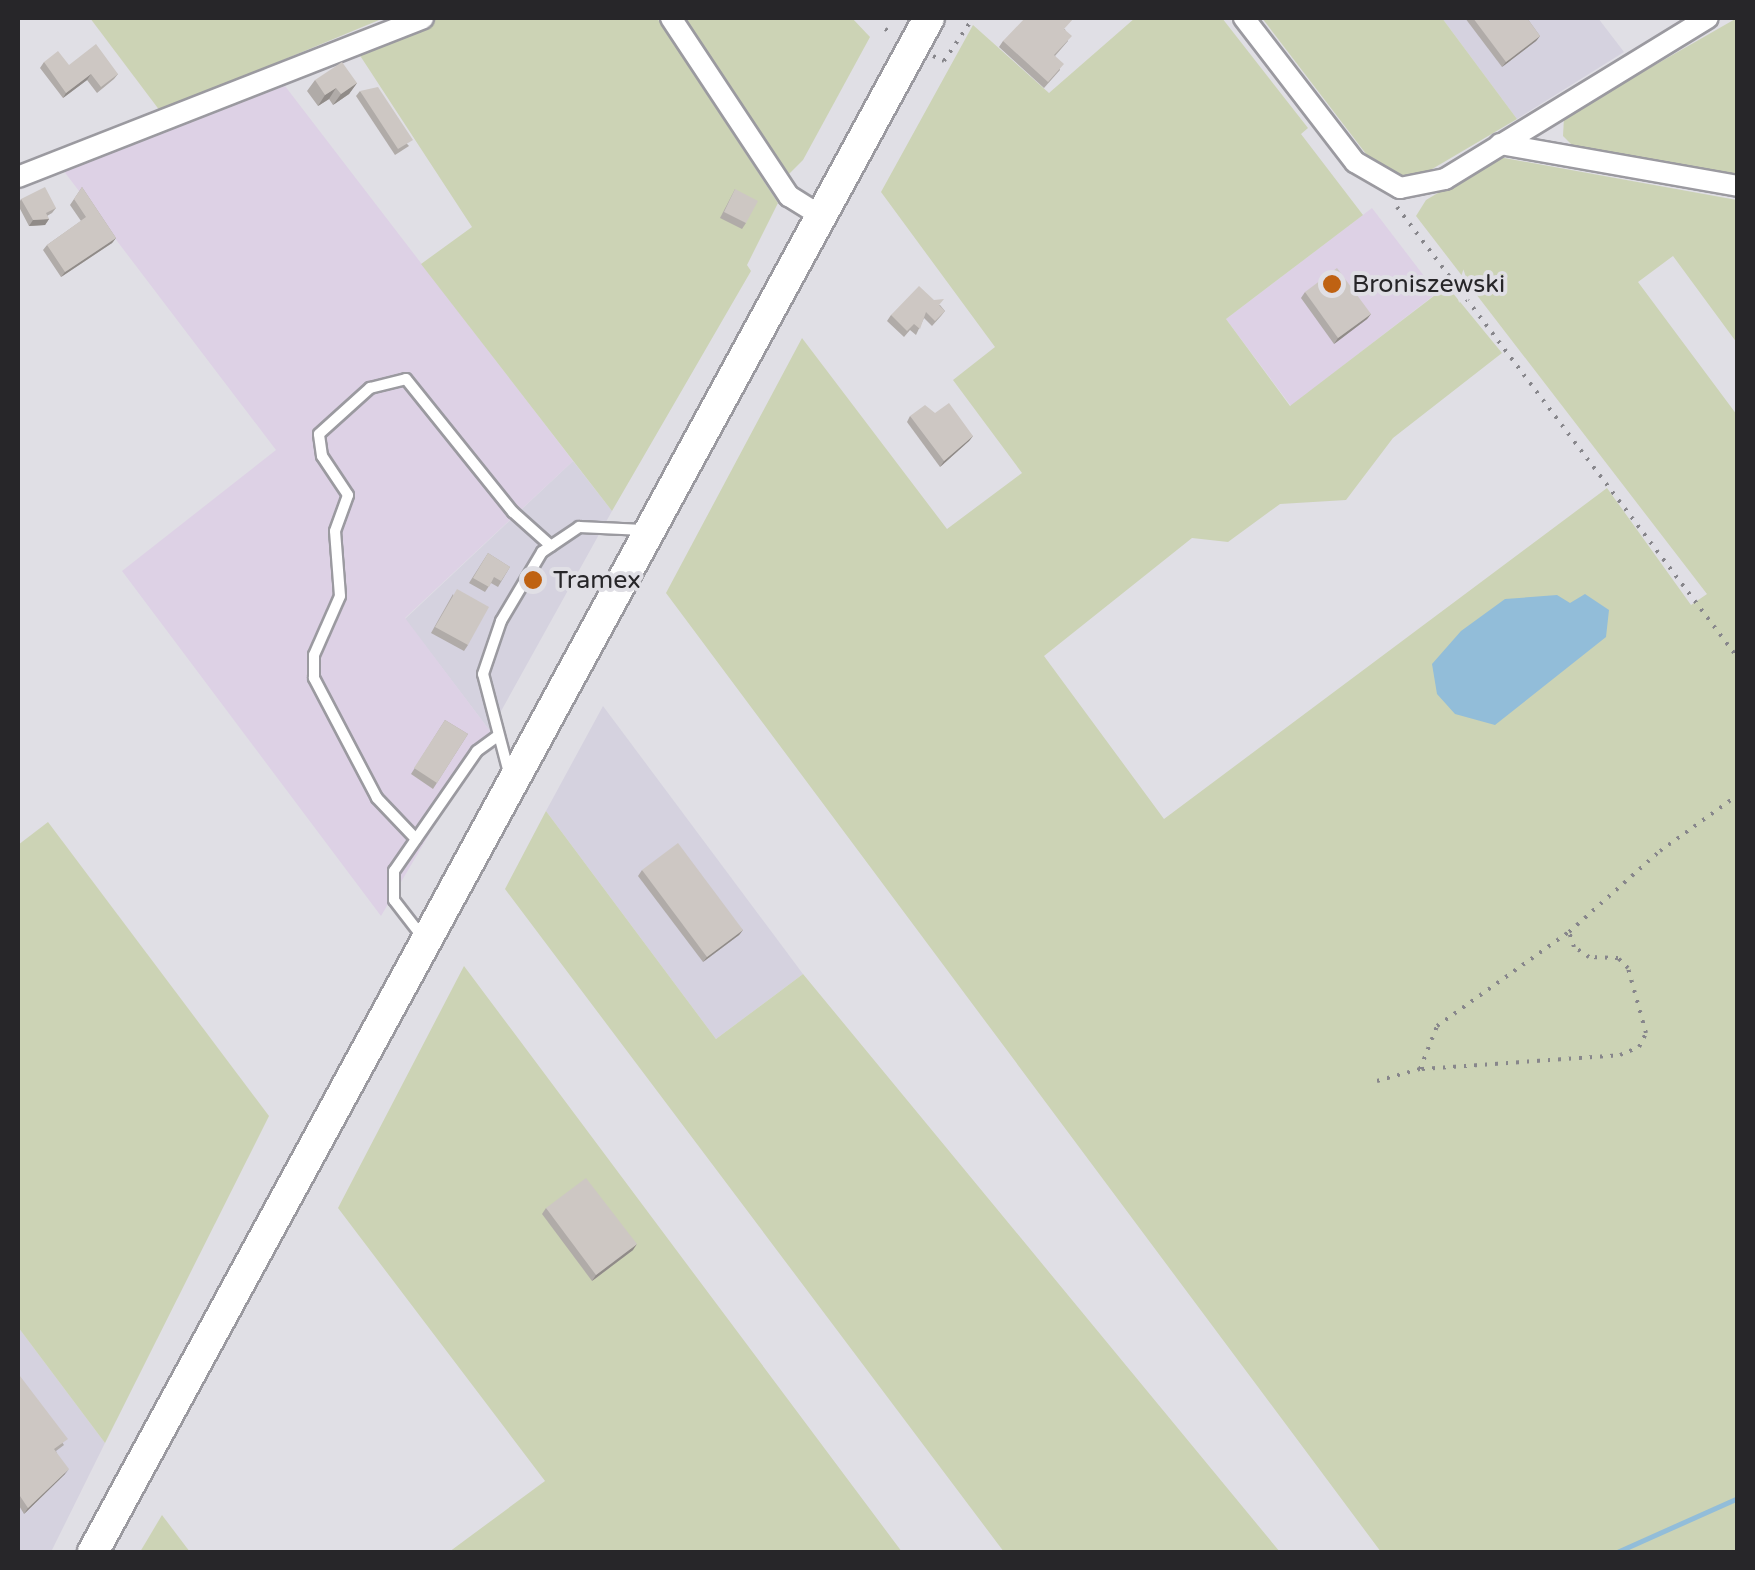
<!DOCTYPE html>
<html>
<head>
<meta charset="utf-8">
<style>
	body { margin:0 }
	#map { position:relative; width:1755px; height:1570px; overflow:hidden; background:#e0dfe5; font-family:"Varela Round",sans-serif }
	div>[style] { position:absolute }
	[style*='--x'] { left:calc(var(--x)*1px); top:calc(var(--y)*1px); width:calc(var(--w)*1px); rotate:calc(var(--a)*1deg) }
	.built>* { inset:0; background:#d5d2df }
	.industrial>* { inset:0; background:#ddd1e5 }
	.green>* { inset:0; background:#ccd3b5 }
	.water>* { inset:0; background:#92bdd9 }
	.stream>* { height:5px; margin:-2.5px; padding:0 2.5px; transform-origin:2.5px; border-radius:2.5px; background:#92bdd9 }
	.path>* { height:4px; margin-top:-2px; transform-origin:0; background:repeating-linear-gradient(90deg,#87868b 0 2.5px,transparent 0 10.5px) }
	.roads { filter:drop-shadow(2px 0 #9b9aa0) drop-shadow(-2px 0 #9b9aa0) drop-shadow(0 2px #9b9aa0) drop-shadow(0 -2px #9b9aa0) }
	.service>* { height:10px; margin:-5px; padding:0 5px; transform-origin:5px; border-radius:5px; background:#fff }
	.minor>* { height:20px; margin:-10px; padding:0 10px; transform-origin:10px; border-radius:10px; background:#fff }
	.primary>* { height:30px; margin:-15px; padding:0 15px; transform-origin:15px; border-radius:15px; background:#fff }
	.wall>* { inset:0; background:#b0aba8 }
	.shaded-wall>* { inset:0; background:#908b88 }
	.building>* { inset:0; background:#cdc7c3 }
	.dots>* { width:28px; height:28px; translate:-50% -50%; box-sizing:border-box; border:5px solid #e0dfe5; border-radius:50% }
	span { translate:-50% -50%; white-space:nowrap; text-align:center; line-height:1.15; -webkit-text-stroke:8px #e0dfe5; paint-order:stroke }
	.poi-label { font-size:25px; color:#272629 }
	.left { translate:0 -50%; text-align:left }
	.frame { position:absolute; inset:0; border:20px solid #272629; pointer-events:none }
</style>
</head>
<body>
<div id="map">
	<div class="built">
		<i style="clip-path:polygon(1442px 18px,1598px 18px,1624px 52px,1517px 119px)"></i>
		<i style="clip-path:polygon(573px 461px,612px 511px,490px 731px,405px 619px)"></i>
		<i style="clip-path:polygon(603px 706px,803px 974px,716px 1039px,546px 811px)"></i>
		<i style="clip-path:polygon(18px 1327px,105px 1443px,51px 1552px,18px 1552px)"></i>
	</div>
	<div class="industrial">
		<i style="clip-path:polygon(285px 86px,573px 461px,405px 618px,490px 731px,381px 916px,122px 571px,276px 450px,60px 166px)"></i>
		<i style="clip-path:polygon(1372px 208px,1437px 293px,1291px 406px,1226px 319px)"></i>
	</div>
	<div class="green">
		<i style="clip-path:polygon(90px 18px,384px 18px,160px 111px)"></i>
		<i style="clip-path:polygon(432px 18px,657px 18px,778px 203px,747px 265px,751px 271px,612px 511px,421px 264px,472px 227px,359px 54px)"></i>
		<i style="clip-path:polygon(678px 18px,852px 18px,870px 37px,803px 160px,787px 176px)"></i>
		<i style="clip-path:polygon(1135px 18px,1222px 18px,1308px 128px,1301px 134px,1363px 215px,1226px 319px,1290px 406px,1447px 286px,1502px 353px,1393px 438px,1346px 500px,1280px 504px,1228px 542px,1192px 538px,1044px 656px,1164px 819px,1607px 488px,1691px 605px,1707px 594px,1416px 216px,1426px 200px,1499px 157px,1737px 200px,1737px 343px,1673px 256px,1638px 282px,1737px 415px,1737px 1552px,1381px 1552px,666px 593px,802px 338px,947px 529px,1022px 473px,953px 380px,995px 347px,881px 192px,973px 25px,1049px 93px)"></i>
		<i style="clip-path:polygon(1262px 18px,1442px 18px,1517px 119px,1422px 175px,1395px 176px,1373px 163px)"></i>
		<i style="clip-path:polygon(1737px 18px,1737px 176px,1574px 147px,1563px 136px,1564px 117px)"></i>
		<i style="clip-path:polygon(546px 811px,716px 1039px,803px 974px,1280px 1552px,1004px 1552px,505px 889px)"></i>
		<i style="clip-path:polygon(48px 822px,269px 1116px,105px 1443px,18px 1327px,18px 845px)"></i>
		<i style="clip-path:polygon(464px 966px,902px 1552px,449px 1552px,545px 1481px,338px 1208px)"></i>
		<i style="clip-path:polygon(162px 1515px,190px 1552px,140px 1552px)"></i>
	</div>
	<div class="water">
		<i style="clip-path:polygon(1585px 594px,1609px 610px,1606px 637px,1495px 725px,1455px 714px,1437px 694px,1432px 664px,1461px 631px,1505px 599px,1557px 595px,1570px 603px)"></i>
	</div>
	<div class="stream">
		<i style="--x:1617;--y:1552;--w:133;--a:-24.1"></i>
	</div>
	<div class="path">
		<i style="--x:885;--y:29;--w:10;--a:29"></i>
		<i style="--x:933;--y:56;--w:12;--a:24"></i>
		<i style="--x:944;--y:61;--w:52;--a:-56"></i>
		<i style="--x:1397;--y:207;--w:565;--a:52.91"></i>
		<i style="--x:1422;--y:1069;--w:198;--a:-4"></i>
		<i style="--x:1620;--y:1055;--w:21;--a:-23"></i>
		<i style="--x:1639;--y:1047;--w:16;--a:-63"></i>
		<i style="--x:1646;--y:1033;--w:67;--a:-105.5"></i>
		<i style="--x:1628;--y:968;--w:14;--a:-135"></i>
		<i style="--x:1618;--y:958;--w:29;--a:-178"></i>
		<i style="--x:1589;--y:957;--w:18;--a:-146"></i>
		<i style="--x:1574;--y:947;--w:16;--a:-108"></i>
		<i style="--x:1377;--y:1081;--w:45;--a:-15.6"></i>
		<i style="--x:1420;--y:1069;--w:46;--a:-68.4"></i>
		<i style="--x:1437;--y:1026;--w:162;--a:-35.5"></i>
		<i style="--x:1569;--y:932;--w:122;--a:-41.7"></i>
		<i style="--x:1660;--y:851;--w:96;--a:-35.7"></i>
	</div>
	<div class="roads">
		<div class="service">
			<i style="--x:509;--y:773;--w:102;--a:-104.7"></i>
			<i style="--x:483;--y:674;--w:56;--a:-71.2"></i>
			<i style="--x:501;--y:621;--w:80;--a:-59.3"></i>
			<i style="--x:542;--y:552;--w:45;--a:-34"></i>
			<i style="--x:579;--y:527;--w:65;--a:2.6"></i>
			<i style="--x:416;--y:839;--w:57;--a:-133.6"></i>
			<i style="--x:377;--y:798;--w:136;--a:-117.7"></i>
			<i style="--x:314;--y:678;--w:23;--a:-90"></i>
			<i style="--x:314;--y:655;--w:64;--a:-66.2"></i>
			<i style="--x:340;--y:596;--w:65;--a:-94.4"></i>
			<i style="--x:335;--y:531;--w:38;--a:-70"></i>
			<i style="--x:348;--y:495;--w:47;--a:-123.7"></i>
			<i style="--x:322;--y:456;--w:22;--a:-98"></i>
			<i style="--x:319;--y:434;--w:69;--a:-42"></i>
			<i style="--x:370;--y:388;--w:37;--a:-14"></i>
			<i style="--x:406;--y:379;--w:171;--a:51.2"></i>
			<i style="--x:513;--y:512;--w:51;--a:41.8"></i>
			<i style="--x:424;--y:939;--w:49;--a:-127.6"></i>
			<i style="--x:394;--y:900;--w:29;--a:-90"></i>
			<i style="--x:394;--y:871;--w:146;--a:-55.3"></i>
			<i style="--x:477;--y:751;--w:24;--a:-36"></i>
		</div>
		<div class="minor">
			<i style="--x:671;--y:18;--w:214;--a:56.5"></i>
			<i style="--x:789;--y:196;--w:38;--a:32"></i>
			<i style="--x:1244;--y:18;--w:182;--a:52.4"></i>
			<i style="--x:1355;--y:162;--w:52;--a:30"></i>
			<i style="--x:1400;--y:188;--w:46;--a:-11.3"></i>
			<i style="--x:1445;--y:179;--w:308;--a:-31.5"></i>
			<i style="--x:1500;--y:144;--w:242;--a:10"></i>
			<i style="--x:18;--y:177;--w:435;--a:-21.4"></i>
		</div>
		<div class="primary">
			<i style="--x:93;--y:1552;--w:1747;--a:-61.41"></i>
		</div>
	</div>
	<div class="wall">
		<i style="clip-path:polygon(1465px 18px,1527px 18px,1540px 36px,1536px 41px,1502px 67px)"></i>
		<i style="clip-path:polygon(1065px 29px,1068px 41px,1055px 56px,1060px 70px,1044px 88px,999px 47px,1003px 41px)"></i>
		<i style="clip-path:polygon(44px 62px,69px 65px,118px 74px,114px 79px,97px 93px,87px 80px,63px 98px,40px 68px)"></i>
		<i style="clip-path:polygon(315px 80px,357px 83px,349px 94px,333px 105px,329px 99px,318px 106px,307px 91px)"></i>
		<i style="clip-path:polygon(360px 91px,409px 146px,395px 155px,356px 96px)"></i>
		<i style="clip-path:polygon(82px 187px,116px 238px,112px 243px,61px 277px,43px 250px,47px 245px,81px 221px,70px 205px)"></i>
		<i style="clip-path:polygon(735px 189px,746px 223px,742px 229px,720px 218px)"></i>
		<i style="clip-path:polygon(21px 199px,56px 208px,52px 213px,47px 216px,49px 219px,45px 225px,29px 226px,18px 205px)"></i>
		<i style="clip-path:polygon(1305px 292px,1371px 314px,1367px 319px,1334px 344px,1301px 298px)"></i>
		<i style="clip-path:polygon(940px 305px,945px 311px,941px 316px,932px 326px,924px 318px,916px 335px,910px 330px,904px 337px,887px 321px,891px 315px)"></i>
		<i style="clip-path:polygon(910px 416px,973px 436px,969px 441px,940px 467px,907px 422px)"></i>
		<i style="clip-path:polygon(488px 553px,510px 567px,498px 587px,491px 583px,485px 592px,469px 583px)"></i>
		<i style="clip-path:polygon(453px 594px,468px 645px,464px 651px,431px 633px)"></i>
		<i style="clip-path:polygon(445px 720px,468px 734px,433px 789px,411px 774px)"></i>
		<i style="clip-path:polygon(642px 870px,743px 930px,739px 935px,703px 962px,638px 876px)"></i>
		<i style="clip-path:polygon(546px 1208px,633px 1250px,592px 1281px,542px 1214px)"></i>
		<i style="clip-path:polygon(18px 1378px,64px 1445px,56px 1451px,65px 1474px,24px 1514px,18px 1504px)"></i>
	</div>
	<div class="shaded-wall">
		<i style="clip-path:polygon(1540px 36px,1536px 41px,1502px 67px,1506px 62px)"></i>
		<i style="clip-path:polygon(91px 74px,87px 80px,63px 98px,66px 93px)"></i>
		<i style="clip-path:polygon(357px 83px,349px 94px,333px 105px,341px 94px)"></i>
		<i style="clip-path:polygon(336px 88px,329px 99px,318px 106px,325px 95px)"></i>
		<i style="clip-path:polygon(49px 219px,45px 225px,29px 226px,33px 220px)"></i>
		<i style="clip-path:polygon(116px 238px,112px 243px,61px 277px,65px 272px)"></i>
		<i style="clip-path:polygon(1371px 314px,1367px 319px,1334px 344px,1338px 338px)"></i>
		<i style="clip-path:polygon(973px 436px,969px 441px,940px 467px,944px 461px)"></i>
		<i style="clip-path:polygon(743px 930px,739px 935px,703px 962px,707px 957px)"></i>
		<i style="clip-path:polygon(637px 1244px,633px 1250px,592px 1281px,596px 1275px)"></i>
		<i style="clip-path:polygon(69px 1469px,65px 1474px,24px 1514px,28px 1508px)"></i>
	</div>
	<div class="building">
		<i style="clip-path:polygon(1025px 18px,1074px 18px,1064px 29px,1072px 36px,1054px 55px,1064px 64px,1048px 82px,1003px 41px)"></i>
		<i style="clip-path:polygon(1473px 18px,1527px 18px,1540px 36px,1506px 62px)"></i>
		<i style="clip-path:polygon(96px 44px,118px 74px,101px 87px,91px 74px,66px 93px,44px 62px,58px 51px,69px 65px)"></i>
		<i style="clip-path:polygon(342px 62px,357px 83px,341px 94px,336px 88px,325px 95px,315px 80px)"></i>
		<i style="clip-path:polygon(378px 87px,413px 140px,398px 149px,360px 91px)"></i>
		<i style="clip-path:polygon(45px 187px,56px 208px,46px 213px,49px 219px,33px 220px,21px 199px)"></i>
		<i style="clip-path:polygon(82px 187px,116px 238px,65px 272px,47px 245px,86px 217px,74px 199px)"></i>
		<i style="clip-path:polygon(735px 189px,758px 201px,746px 223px,724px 212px)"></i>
		<i style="clip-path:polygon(1337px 268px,1371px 314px,1338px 338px,1305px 292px)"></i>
		<i style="clip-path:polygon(919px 286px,934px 300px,944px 299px,939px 305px,945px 311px,935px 321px,926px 312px,920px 329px,914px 324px,907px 331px,891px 315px)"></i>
		<i style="clip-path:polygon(949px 403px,973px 436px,944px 461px,910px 416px,925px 405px,935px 413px)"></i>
		<i style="clip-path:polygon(488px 553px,510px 567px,501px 581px,494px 577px,489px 587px,473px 578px)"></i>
		<i style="clip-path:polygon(457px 589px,489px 607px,468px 645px,435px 627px)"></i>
		<i style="clip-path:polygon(445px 720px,468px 734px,437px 783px,414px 768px)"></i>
		<i style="clip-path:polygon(678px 843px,743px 930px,707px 957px,642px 870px)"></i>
		<i style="clip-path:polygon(586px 1178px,637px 1244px,596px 1275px,546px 1208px)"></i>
		<i style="clip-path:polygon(20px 1376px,68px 1439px,54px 1449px,69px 1469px,28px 1508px,18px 1493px,18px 1378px)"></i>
	</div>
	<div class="dots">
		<i style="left:1332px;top:284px;background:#bf6212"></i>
		<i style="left:533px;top:580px;background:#bf6212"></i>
	</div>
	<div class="poi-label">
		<span class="left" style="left:1352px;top:284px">Broniszewski</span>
		<span class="left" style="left:553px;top:580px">Tramex</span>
	</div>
	<div class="frame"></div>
</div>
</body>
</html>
